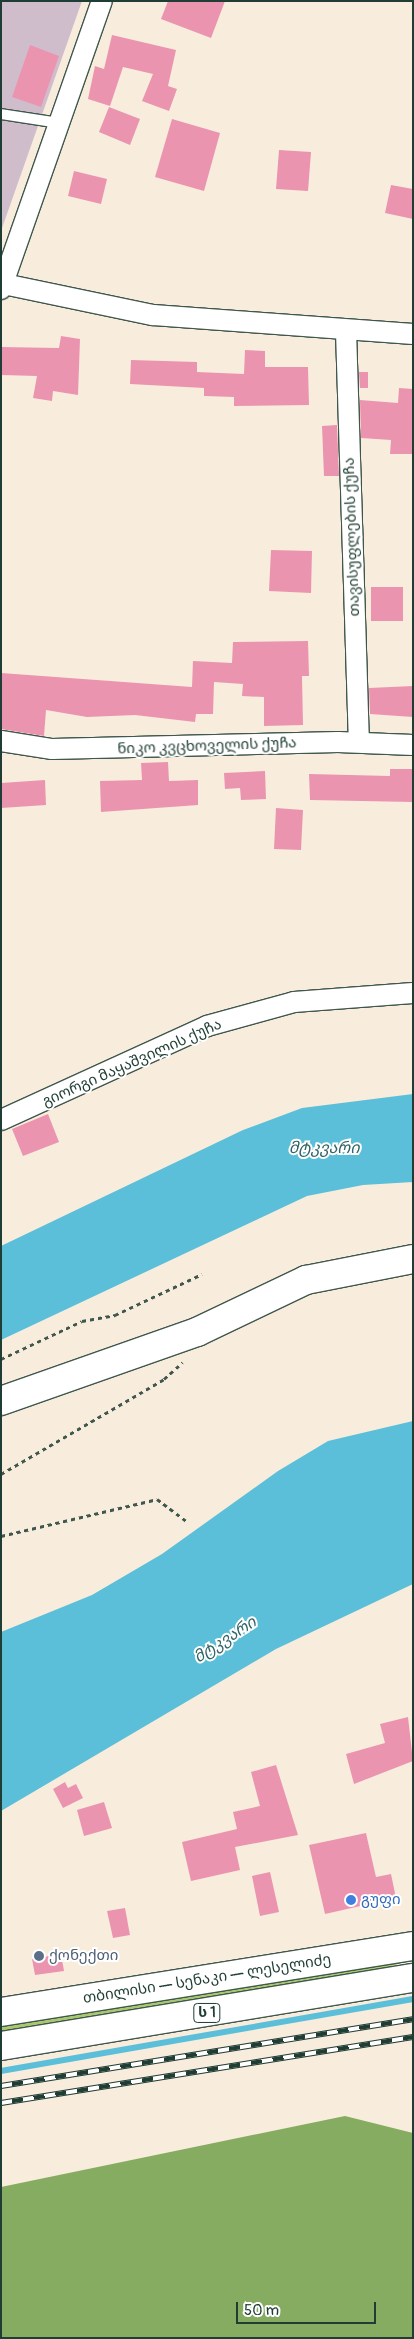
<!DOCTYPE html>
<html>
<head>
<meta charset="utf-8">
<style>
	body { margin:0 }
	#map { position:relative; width:414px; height:2339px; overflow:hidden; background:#f8eddd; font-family:Pangolin,"Noto Sans Georgian",sans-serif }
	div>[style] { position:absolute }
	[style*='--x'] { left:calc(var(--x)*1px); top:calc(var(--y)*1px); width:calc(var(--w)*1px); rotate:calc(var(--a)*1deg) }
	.industrial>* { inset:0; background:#d0bdcc }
	.green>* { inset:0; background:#a8c76e }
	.forest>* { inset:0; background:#86ac61 }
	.water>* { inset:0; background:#5bbfd9 }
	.stream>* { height:5.5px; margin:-2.75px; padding:0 2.75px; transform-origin:2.75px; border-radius:2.75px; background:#5bbfd9 }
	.building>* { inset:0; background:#eb94b0 }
	.path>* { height:3px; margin-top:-1.5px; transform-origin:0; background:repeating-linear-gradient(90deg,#40574d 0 4px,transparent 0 8px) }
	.roads { filter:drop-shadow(1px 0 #40574d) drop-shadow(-1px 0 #40574d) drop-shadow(0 1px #40574d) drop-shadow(0 -1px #40574d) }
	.lane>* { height:10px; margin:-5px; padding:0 5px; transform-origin:5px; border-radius:5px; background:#fff }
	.street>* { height:20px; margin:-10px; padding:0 10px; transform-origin:10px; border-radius:10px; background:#fff }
	.secondary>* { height:28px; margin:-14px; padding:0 14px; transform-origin:14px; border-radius:14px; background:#fff }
	.highway>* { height:28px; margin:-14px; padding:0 14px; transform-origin:14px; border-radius:14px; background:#fff }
	.rail>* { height:5.5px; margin-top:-2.75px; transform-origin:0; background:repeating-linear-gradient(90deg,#fff 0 11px,#1f3d34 0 22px); box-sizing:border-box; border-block:1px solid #1f3d34 }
	.dots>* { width:14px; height:14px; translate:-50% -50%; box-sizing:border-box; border:2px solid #fff; border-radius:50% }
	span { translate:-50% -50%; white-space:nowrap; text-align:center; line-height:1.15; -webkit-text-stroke:4px #fff; paint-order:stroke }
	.shield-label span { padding:1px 4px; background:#fff; border:1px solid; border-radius:4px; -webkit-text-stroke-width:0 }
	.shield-label { font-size:14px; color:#1f3d34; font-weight:700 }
	.street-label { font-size:15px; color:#1f3d34 }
	.shop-label { font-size:15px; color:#366cbe }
	.left { translate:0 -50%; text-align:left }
	.service-label { font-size:15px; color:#4e5e75 }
	.water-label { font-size:16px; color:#316466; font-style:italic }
	.frame { position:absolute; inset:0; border:2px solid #1f3d34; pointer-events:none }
	.scale { position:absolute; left:236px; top:2302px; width:140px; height:22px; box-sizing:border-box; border:2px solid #1f3d34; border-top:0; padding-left:6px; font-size:15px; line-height:18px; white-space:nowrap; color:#1f3d34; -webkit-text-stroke:4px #fff; paint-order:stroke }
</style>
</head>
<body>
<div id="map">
	<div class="industrial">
		<i style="clip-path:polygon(1px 1px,82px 1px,1px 231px)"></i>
	</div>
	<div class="green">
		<i style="clip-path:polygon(408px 1961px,372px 1972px,1px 2033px,1px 2021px,370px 1962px)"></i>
	</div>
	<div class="forest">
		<i style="clip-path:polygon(345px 2116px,413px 2133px,413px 2338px,1px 2338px,1px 2187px)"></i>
	</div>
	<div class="water">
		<i style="clip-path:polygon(413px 1094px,413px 1182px,363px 1185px,307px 1196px,1px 1340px,1px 1246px,243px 1130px,302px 1108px)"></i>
		<i style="clip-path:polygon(413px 1421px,413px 1584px,276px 1649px,1px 1811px,1px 1632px,92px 1595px,162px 1554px,278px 1471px,328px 1441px)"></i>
	</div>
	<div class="stream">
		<i style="--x:1;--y:2071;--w:418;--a:-9.9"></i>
	</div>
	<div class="building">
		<i style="clip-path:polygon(168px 1px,225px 1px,211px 38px,161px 19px)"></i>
		<i style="clip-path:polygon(112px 35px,176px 50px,168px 86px,177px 89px,169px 111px,142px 101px,153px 74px,123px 67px,110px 106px,88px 99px,95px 66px,104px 69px)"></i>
		<i style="clip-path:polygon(30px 45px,59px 56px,41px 107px,12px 97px)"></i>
		<i style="clip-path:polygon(109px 107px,140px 119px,130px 145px,99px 132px)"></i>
		<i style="clip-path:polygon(172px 119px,220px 133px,204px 191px,155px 177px)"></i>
		<i style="clip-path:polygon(279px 150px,311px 152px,308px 191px,276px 189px)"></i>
		<i style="clip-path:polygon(74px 171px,107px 179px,101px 204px,68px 196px)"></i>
		<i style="clip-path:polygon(391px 185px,413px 189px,413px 219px,385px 213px)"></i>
		<i style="clip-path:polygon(61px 336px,80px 339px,78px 395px,53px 391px,52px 401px,33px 398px,37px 376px,1px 375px,1px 347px,59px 348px)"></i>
		<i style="clip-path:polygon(245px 350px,265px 351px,265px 367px,308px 367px,309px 405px,234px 406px,234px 397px,204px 396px,204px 388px,130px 384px,131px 360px,197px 362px,197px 372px,244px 374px)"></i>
		<i style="clip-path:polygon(359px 372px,368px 372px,368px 388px,360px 388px)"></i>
		<i style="clip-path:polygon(399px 388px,413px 389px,413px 454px,390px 454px,391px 440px,361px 438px,360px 400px,398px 403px)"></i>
		<i style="clip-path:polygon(337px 425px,339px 476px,324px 476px,322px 426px)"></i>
		<i style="clip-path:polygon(271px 550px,312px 551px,311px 593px,269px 591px)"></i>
		<i style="clip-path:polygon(371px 587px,403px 587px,403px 621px,371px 621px)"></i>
		<i style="clip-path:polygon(308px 641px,309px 676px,302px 676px,303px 725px,264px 726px,264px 697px,242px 696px,243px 684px,214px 682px,213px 714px,196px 714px,195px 722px,135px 715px,87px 717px,46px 710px,44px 736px,1px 729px,1px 673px,192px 687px,193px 661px,232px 663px,233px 642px)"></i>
		<i style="clip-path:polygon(413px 686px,413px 717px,370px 714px,369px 688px)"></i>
		<i style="clip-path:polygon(168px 762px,169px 781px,198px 780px,198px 805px,101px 812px,100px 781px,142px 780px,141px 763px)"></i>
		<i style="clip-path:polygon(390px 769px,413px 769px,413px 802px,310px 800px,309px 774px,390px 776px)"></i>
		<i style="clip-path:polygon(265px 771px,266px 799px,241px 800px,240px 788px,225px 789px,224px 773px)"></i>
		<i style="clip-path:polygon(45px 780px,46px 805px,1px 808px,1px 783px)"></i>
		<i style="clip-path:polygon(276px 808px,303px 810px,301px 850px,274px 849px)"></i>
		<i style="clip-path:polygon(48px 1114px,59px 1142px,23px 1156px,12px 1129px)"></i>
		<i style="clip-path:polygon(408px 1717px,413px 1761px,354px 1784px,346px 1754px,385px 1743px,380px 1724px)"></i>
		<i style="clip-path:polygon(276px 1765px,298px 1835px,235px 1847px,240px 1870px,191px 1881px,182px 1842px,237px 1829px,233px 1812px,260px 1806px,251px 1772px)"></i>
		<i style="clip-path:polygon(65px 1782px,68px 1788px,76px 1784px,83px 1798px,63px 1808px,53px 1789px)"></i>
		<i style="clip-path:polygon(104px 1802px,112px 1828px,84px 1836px,77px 1810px)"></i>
		<i style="clip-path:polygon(366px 1833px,376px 1877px,391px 1874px,396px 1898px,325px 1914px,309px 1845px)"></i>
		<i style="clip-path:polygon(270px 1872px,279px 1912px,260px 1916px,252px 1876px)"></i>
		<i style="clip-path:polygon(125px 1908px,130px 1935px,113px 1938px,107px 1911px)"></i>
		<i style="clip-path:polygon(61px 1954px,64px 1971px,35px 1975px,32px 1959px)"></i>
	</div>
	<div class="path">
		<i style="--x:1;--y:1359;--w:89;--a:-25.1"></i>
		<i style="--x:82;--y:1321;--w:34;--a:-10"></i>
		<i style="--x:115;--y:1315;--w:96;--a:-25.2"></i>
		<i style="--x:1;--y:1474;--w:189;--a:-30.2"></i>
		<i style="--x:164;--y:1379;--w:25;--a:-42"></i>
		<i style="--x:1;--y:1536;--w:160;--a:-13.3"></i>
		<i style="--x:157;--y:1499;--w:36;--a:37"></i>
	</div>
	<div class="roads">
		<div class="lane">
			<i style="--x:1;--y:114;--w:59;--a:8.8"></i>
		</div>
		<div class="street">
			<i style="--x:4;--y:284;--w:152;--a:11.8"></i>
			<i style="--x:153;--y:315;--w:261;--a:4.2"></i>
			<i style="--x:1;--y:289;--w:305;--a:-70.7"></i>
			<i style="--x:346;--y:331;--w:411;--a:88.2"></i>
			<i style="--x:1;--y:741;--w:52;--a:8.9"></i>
			<i style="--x:52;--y:749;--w:286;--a:-1.4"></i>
			<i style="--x:338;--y:742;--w:75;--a:2.3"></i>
			<i style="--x:1;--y:1120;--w:226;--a:-24.5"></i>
			<i style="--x:207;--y:1026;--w:90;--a:-15.4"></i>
			<i style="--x:294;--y:1002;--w:119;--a:-4.3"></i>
		</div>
		<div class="secondary">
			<i style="--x:1;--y:1401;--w:208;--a:-19.4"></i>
			<i style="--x:197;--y:1332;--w:121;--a:-25.5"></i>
			<i style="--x:306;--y:1280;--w:109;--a:-11.1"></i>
		</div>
		<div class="highway">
			<i style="--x:1;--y:2012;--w:417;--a:-9.1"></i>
			<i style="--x:1;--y:2046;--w:418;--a:-9.4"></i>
		</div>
	</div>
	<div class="rail">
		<i style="--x:1;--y:2086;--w:417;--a:-9.2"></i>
		<i style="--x:1;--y:2103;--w:417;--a:-9.1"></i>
	</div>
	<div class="dots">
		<i style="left:351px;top:1900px;background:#3f7fe0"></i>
		<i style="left:39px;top:1956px;background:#5c6f8a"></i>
	</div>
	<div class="shield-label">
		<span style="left:207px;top:2013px">ს 1</span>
	</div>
	<div class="street-label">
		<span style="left:352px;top:537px;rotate:-92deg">თავისუფლების ქუჩა</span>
		<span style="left:207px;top:746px;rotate:-2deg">ნიკო კვცხოველის ქუჩა</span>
		<span style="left:132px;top:1063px;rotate:-24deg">გიორგი მაყაშვილის ქუჩა</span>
		<span style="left:207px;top:1979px;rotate:-9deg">თბილისი — სენაკი — ლესელიძე</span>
	</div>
	<div class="shop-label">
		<span class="left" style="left:361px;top:1900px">გუფი</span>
	</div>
	<div class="service-label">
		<span class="left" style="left:49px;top:1956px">ქონექთი</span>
	</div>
	<div class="water-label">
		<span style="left:324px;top:1148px">მტკვარი</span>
		<span style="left:225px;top:1640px;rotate:-33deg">მტკვარი</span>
	</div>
	<div class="frame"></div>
	<div class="scale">50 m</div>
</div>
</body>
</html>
